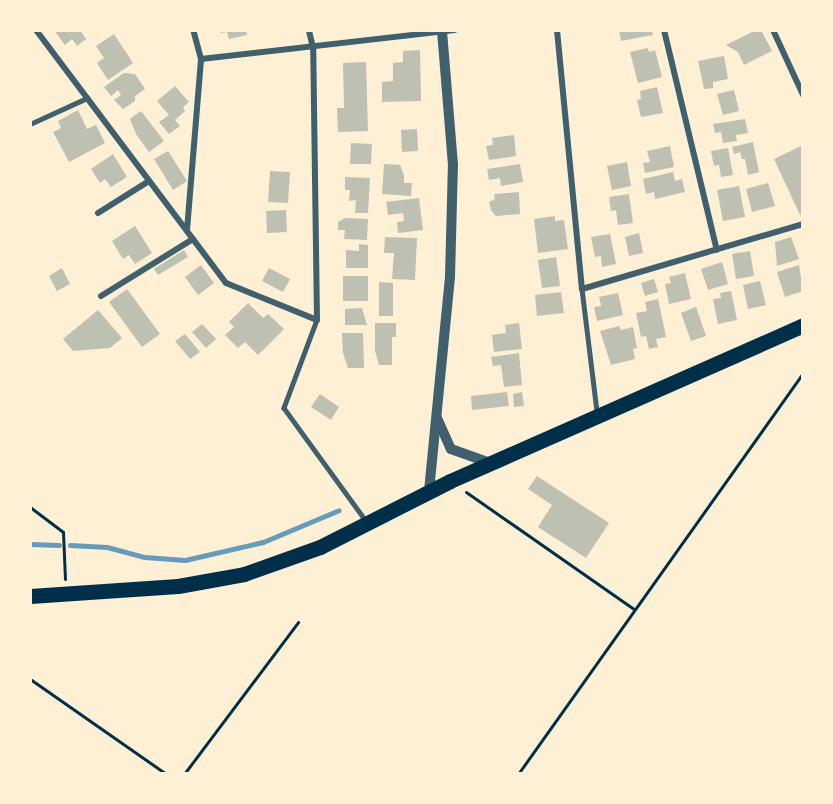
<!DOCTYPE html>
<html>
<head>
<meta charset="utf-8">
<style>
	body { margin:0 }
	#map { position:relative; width:833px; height:804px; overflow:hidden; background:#fdf0d5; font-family:"PT Sans",sans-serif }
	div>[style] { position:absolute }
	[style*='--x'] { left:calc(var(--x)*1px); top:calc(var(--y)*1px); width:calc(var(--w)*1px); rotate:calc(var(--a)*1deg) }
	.stream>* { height:5px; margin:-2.5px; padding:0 2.5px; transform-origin:2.5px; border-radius:2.5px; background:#669bbc }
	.building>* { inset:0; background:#bec0b2 }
	.path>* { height:3px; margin:-1.5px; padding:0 1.5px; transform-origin:1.5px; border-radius:1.5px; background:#003049 }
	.service>* { height:4.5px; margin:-2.25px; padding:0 2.25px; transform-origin:2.25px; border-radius:2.25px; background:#3f606c }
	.minor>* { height:6px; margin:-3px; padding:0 3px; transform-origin:3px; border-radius:3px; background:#3f606c }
	.tertiary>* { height:10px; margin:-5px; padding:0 5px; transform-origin:5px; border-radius:5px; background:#3f606c }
	.trunk>* { height:15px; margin:-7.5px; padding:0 7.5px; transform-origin:7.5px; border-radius:7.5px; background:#003049 }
	span { translate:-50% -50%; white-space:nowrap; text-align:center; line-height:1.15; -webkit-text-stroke:4.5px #fdf0d5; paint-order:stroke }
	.frame { position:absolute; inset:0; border:32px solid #fdf0d5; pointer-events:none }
</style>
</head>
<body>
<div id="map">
	<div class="stream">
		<i style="--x:30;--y:544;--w:29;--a:2"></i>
		<i style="--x:70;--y:545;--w:37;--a:3"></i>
		<i style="--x:107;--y:547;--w:39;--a:15"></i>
		<i style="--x:145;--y:557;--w:40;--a:4.3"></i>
		<i style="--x:185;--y:560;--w:80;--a:-13"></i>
		<i style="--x:263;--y:542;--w:82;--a:-22.8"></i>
	</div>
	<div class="building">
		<i style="clip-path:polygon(54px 30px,80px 30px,86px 39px,77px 46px,72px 39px,65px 45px)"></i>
		<i style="clip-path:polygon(220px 30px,246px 30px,247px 35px,229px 39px,227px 32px,220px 33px)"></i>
		<i style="clip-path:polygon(619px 30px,652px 30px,653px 35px,621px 41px)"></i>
		<i style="clip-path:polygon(756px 30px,761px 30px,772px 51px,744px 65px,738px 52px,726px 45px)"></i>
		<i style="clip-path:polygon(114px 34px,133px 63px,108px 80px,97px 63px,104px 58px,96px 46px)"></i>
		<i style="clip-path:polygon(648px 48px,649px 52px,655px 50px,662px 77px,638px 83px,630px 52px)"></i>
		<i style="clip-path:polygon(420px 50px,421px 101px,382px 102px,382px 82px,393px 81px,393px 63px,403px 62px,403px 51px)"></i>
		<i style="clip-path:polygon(724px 56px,728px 79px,713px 82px,713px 88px,704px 89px,698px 61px)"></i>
		<i style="clip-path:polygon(366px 62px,368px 131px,338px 132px,337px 108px,344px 108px,343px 63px)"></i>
		<i style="clip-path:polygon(124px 73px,135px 74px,145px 89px,135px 96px,135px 101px,123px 109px,114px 100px,121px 95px,118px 90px,111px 96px,104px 87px)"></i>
		<i style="clip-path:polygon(175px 86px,189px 102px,183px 107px,185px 111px,175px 120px,180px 126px,169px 134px,159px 122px,169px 115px,157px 101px)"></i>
		<i style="clip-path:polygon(657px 87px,663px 113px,641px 117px,637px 100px,641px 99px,640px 91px)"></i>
		<i style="clip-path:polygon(734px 90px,739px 111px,723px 115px,717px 94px)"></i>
		<i style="clip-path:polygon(78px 110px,87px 129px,96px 125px,105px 143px,69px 162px,53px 132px,61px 128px,58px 121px)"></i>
		<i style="clip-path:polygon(141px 111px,164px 141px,149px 152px,136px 134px,130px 119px)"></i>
		<i style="clip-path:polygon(745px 119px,748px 133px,736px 135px,737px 141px,723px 143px,721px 132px,715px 133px,713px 124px)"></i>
		<i style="clip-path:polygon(417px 129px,418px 151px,402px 152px,401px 130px)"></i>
		<i style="clip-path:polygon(514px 135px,516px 156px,489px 160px,486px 146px,493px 145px,492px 138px)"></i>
		<i style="clip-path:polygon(753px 142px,759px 172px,748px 175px,745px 159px,742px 159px,740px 152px,734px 154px,732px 147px)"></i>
		<i style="clip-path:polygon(351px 143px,372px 144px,371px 164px,350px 164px)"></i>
		<i style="clip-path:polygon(803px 145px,803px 214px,800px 215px,774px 159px)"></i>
		<i style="clip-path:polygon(670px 146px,674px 167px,645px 173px,643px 163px,650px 162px,647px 151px)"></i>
		<i style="clip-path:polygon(728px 148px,733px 175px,721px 177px,719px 165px,714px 166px,711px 151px)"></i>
		<i style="clip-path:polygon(168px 151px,187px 181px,173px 190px,154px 159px)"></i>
		<i style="clip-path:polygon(113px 154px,127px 177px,111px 187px,105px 179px,100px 183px,91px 169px)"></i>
		<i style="clip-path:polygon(627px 162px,631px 186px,612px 190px,607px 166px)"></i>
		<i style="clip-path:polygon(384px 164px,400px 165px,404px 175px,404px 183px,412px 183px,411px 196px,382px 194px)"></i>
		<i style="clip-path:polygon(520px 164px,523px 182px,501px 186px,500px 178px,489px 180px,487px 169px)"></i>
		<i style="clip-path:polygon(270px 171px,290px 172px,288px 203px,268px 202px)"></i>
		<i style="clip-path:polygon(673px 172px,675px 181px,682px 179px,685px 192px,655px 199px,654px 192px,646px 194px,643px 179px)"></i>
		<i style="clip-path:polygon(345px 177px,370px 178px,368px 213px,355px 213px,356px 200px,349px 201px,350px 190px,345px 190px)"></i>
		<i style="clip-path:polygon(768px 183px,775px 206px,752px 212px,746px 189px)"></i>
		<i style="clip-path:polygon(739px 186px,745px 217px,723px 221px,717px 190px)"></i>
		<i style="clip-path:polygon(519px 192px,520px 214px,496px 216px,491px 210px,489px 202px,495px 199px,494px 194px)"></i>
		<i style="clip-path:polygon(629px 194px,633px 223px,618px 225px,616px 210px,611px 211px,609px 197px)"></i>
		<i style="clip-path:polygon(419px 198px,423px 230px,398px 233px,397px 222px,404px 221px,403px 213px,388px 215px,386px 202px)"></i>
		<i style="clip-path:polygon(286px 210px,287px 232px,267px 233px,266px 211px)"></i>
		<i style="clip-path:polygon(555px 216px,555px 221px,564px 220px,568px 249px,538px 253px,534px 219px)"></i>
		<i style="clip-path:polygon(345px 218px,368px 219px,367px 240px,344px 239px,345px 230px,338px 230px,338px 222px)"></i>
		<i style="clip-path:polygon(135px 226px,152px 253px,135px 264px,129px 255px,123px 259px,112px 241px)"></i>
		<i style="clip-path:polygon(639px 233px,643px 253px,629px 256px,625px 237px)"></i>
		<i style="clip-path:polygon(610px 234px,616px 264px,602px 267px,601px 256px,595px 257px,591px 237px)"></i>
		<i style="clip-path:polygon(385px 237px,417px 238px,415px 280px,392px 279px,394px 253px,384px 253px)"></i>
		<i style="clip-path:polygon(791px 237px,799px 259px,777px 266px,775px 242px)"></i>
		<i style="clip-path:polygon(359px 244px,368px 245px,368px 268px,346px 268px,346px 250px,359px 251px)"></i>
		<i style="clip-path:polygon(184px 250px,188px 257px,158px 275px,154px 269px)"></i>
		<i style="clip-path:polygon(750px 251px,754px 276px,736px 279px,732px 254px)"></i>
		<i style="clip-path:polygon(556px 257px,560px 286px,542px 288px,538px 260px)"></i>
		<i style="clip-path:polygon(722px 262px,728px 284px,708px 290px,701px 269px)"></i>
		<i style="clip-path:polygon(201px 265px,214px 283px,198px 295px,185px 277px)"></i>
		<i style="clip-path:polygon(799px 265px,803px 291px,785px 297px,777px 272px)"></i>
		<i style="clip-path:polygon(62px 268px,70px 284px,57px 291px,49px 276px)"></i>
		<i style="clip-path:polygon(269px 268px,290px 279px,283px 292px,262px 281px)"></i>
		<i style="clip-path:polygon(685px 273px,691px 299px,669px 304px,665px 284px,671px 283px,669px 277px)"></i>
		<i style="clip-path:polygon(343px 276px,368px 276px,368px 301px,343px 301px)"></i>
		<i style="clip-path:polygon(654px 279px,658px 292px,645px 296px,641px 283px)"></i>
		<i style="clip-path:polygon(760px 281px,766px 305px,748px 309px,743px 285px)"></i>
		<i style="clip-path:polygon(379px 282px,393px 283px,393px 316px,379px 316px)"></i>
		<i style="clip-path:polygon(127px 289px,160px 334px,142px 347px,109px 302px)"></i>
		<i style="clip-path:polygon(731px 291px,737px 320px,718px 324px,713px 299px,721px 298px,720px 293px)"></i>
		<i style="clip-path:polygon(561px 292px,564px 313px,537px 316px,535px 295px)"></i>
		<i style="clip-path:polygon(618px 293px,623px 315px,597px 321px,594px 307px,601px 306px,599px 297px)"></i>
		<i style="clip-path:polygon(658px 299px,666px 337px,656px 339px,658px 347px,649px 349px,646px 336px,641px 337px,636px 313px,647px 311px,645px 302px)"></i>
		<i style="clip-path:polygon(248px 303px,263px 318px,268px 314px,284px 329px,258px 355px,245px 342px,238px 348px,225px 335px,234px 327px,229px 322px)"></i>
		<i style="clip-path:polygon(696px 307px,706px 336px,691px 341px,681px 313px)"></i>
		<i style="clip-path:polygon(362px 308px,367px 325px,345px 325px,345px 309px)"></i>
		<i style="clip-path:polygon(98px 310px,122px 338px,110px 348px,73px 351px,63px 339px)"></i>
		<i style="clip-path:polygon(375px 323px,396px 323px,396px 337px,392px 337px,392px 365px,379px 365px,375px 351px)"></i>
		<i style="clip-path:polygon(519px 323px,522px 349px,494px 352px,492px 335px,506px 333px,505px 325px)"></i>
		<i style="clip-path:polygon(202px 324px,216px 339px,206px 348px,192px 332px)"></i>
		<i style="clip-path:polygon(619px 326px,621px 330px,633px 327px,637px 348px,633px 349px,635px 359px,611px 365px,600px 331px)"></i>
		<i style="clip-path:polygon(342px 333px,363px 333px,364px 368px,348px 368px,343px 353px)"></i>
		<i style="clip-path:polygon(185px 334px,200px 352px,190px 359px,175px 341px)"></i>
		<i style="clip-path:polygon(519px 353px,522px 385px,504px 387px,501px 365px,493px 366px,491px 357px)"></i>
		<i style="clip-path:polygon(507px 392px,509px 406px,472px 410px,471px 396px)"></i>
		<i style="clip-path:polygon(522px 392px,524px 406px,514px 407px,513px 394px)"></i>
		<i style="clip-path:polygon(320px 394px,339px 407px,331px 420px,311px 407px)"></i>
		<i style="clip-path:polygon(537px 476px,609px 523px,586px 558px,538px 527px,552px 505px,528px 489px)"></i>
	</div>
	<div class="path">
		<i style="--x:466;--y:492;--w:205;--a:34.9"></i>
		<i style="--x:30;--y:507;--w:41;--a:37.1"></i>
		<i style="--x:63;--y:532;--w:47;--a:87.6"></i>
		<i style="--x:30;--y:679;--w:166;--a:34.9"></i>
		<i style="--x:184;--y:774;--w:190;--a:-53.1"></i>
		<i style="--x:518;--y:774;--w:492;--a:-54.6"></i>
	</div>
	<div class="service">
		<i style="--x:30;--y:124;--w:63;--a:-24.5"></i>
		<i style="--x:582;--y:289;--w:124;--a:83"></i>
		<i style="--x:317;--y:320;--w:94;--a:110.6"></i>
		<i style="--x:284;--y:408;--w:140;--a:54"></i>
	</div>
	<div class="minor">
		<i style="--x:36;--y:30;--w:316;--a:53.1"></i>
		<i style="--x:226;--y:283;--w:98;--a:22.1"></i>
		<i style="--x:317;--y:320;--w:272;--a:-90.8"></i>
		<i style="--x:313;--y:48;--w:18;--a:-103"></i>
		<i style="--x:557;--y:30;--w:260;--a:84.5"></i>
		<i style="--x:582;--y:289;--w:230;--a:-16.4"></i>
		<i style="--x:664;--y:30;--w:226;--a:76.5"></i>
		<i style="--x:773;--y:30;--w:72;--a:65.2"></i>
		<i style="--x:201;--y:59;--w:255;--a:-6.5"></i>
		<i style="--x:98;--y:213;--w:60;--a:-32.1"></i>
		<i style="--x:187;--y:230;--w:172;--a:-85.3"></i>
		<i style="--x:201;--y:59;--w:30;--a:-105"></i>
		<i style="--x:101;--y:296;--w:108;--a:-31.8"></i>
	</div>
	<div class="tertiary">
		<i style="--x:437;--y:418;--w:34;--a:66"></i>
		<i style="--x:451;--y:449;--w:41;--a:19.7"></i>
		<i style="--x:429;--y:491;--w:215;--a:-84.4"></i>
		<i style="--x:450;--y:277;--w:112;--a:-88.5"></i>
		<i style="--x:453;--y:165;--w:135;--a:-94.7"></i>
	</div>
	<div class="trunk">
		<i style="--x:30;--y:596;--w:148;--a:-3.9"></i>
		<i style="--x:178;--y:586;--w:67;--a:-10.3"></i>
		<i style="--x:244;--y:574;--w:81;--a:-19.6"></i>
		<i style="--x:320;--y:547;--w:146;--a:-26.9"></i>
		<i style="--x:450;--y:481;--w:386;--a:-23.8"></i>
	</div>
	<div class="frame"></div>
</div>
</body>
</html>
